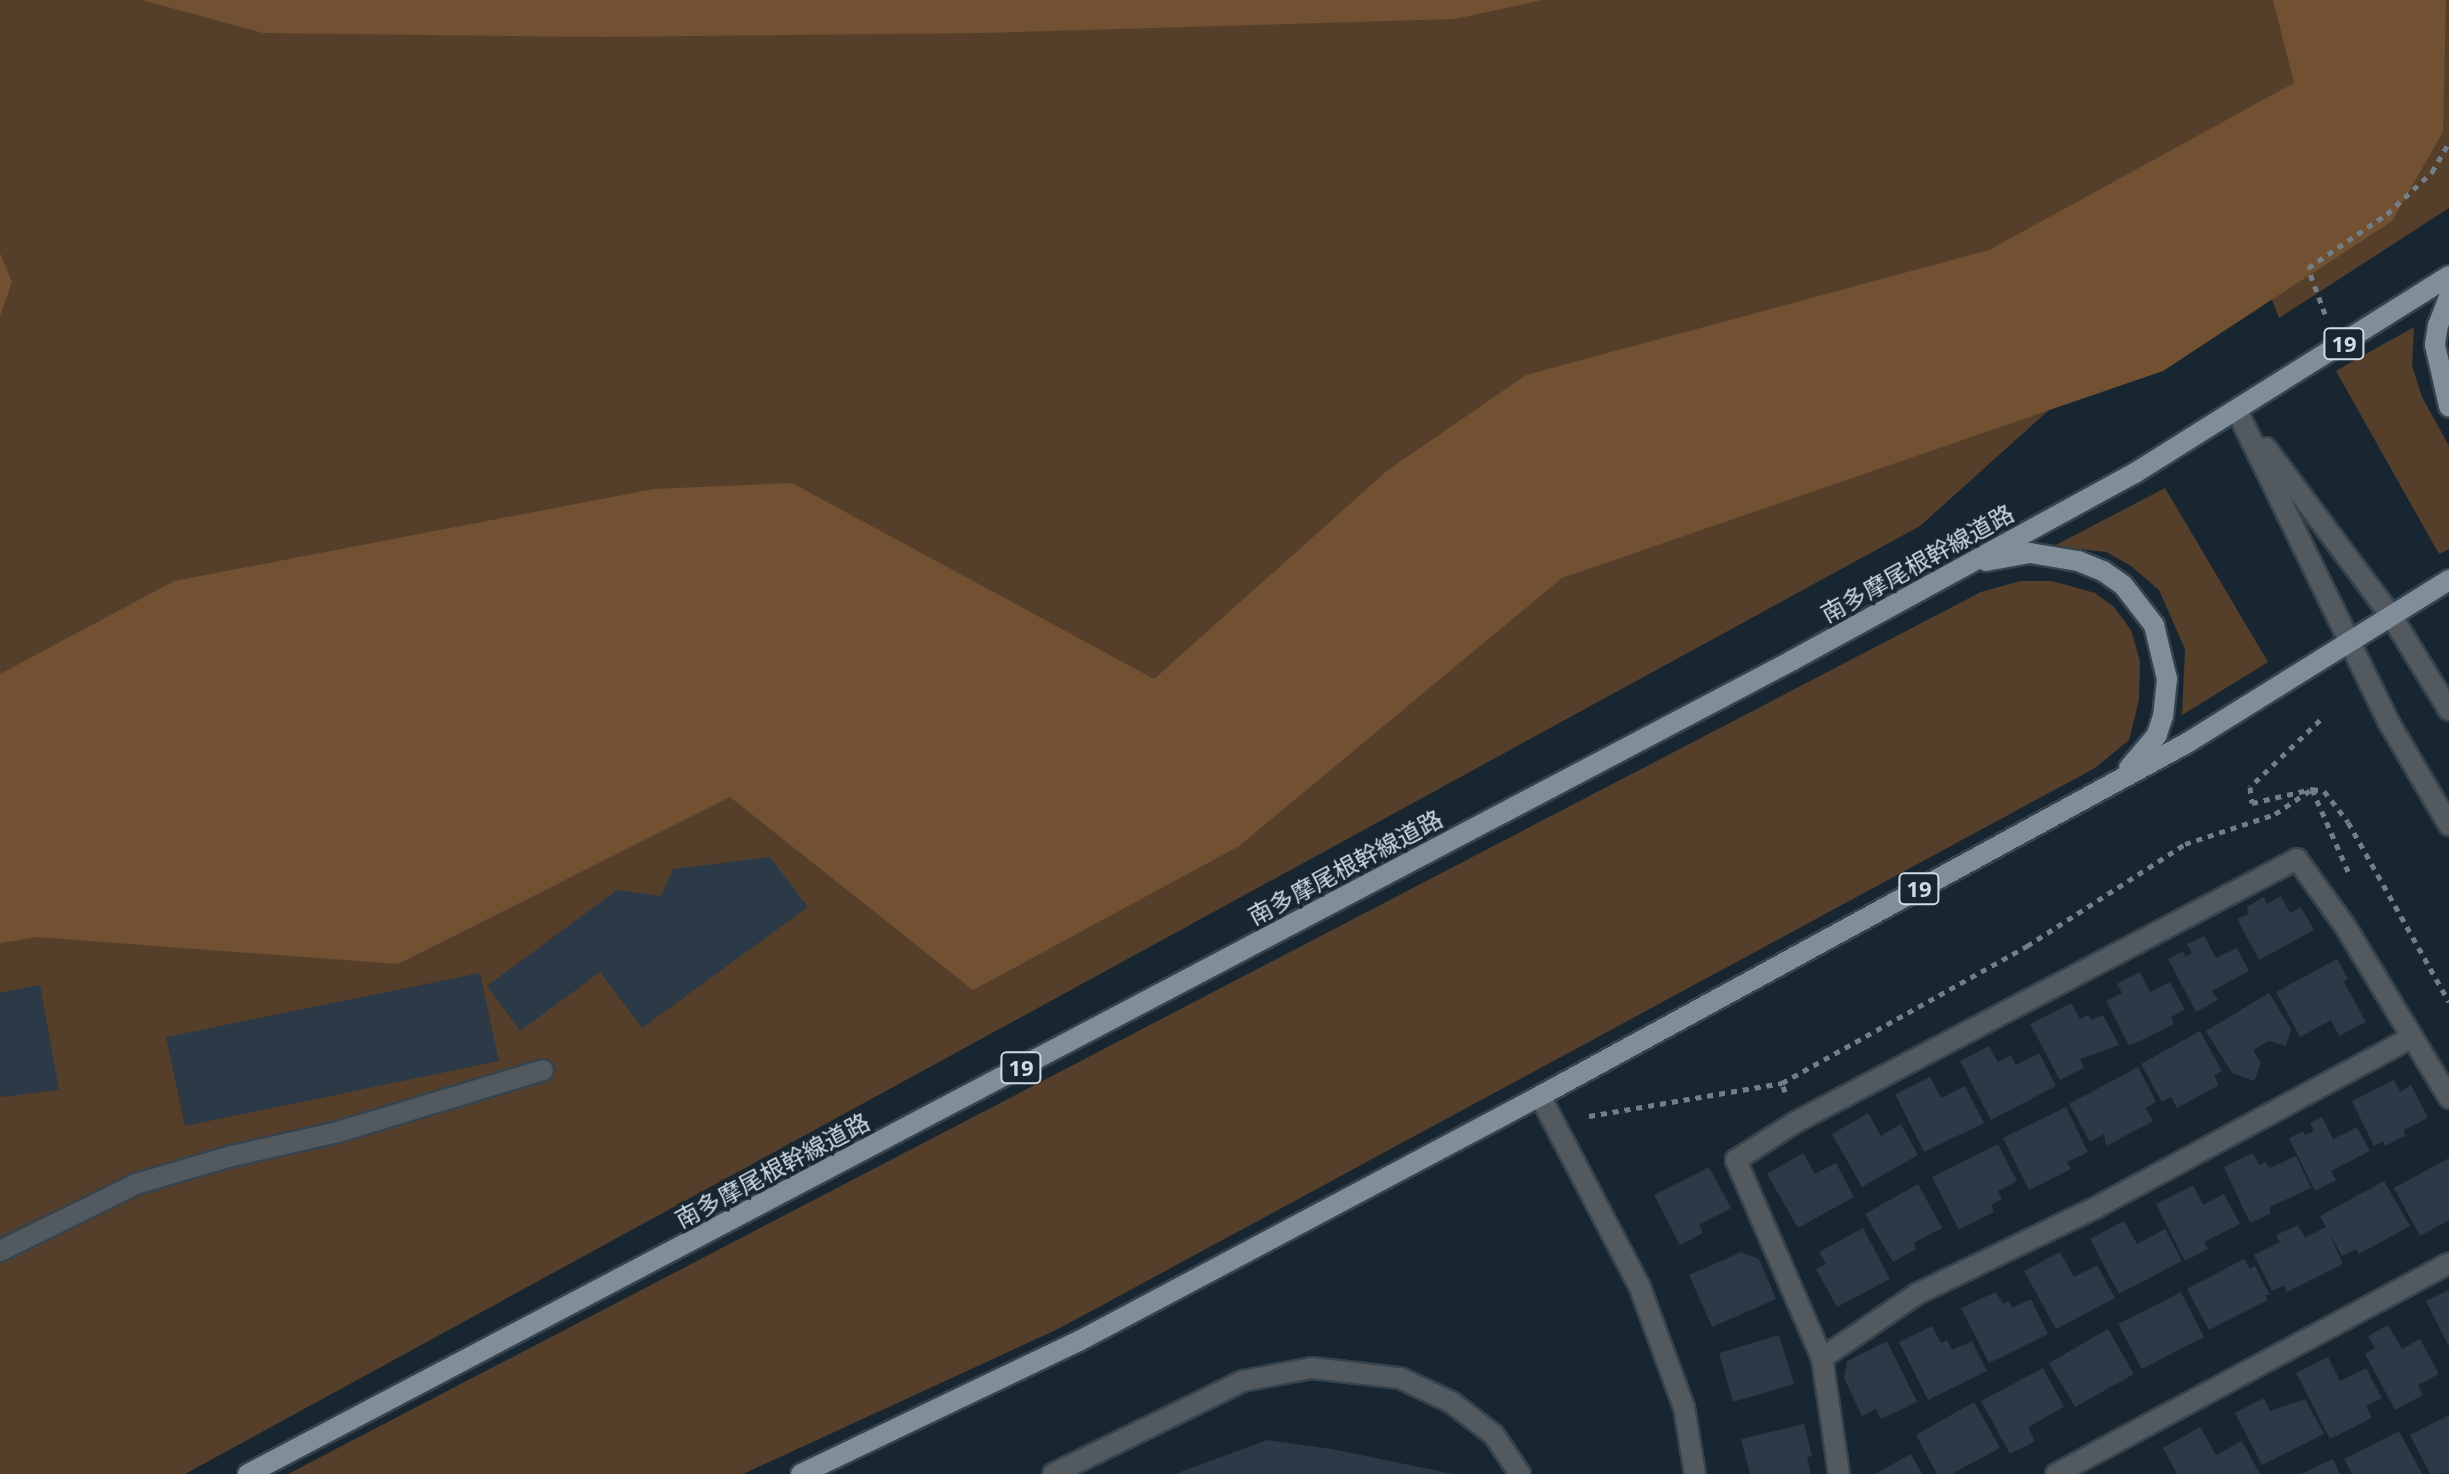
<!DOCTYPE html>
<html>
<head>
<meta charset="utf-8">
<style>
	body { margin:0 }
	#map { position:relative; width:2449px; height:1474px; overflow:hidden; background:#182631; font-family:"Noto Sans","Noto Sans JP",sans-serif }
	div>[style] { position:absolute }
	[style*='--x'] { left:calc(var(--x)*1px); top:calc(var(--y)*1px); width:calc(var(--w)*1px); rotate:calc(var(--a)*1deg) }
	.green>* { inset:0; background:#553f2b }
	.forest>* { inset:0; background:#715132 }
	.building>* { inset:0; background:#2b3a46 }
	.path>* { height:5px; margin-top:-2.5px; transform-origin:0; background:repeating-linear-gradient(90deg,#737f88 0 6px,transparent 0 12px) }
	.roads { filter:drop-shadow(2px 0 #36434d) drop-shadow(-2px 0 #36434d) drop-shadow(0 2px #36434d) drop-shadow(0 -2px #36434d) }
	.minor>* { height:20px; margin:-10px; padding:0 10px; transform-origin:10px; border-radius:10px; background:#535a5f }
	.major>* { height:20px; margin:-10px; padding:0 10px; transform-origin:10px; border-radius:10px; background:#808e9a }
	span { translate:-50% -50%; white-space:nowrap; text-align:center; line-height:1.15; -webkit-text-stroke:7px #182631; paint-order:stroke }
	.shield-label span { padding:2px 6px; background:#182631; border:2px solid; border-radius:6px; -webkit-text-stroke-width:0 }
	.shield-label { font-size:22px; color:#d1dbe2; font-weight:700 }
	.street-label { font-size:24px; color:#d1dbe2 }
</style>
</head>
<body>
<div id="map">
	<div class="green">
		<i style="clip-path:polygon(0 0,2449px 0,2449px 208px,2279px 318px,2246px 233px,1920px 526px,185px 1474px,0 1474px)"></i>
		<i style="clip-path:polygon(2414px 327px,2412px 366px,2422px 397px,2449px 446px,2449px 549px,2439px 554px,2336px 371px)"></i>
		<i style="clip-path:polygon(2165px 488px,2268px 662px,2182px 715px,2185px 649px,2159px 590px,2131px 566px,2106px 552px,2054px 546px)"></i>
		<i style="clip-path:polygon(2020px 581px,2052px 581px,2095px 593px,2114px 607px,2131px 630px,2140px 661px,2139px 700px,2129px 740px,2095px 768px,1058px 1329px,743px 1474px,288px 1474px,1981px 592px)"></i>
	</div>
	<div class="forest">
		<i style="clip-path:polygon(142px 0,1543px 0,1455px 19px,985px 33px,602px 37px,263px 33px)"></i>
		<i style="clip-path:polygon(2273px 0,2446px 0,2443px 132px,2392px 221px,2163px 371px,1562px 578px,1239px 846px,973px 990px,730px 797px,398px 964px,37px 937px,0 943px,0 674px,174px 581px,654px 489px,792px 483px,1154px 679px,1388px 470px,1526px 375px,1989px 250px,2294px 83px)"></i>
		<i style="clip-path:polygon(0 253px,12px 282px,0 316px)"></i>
	</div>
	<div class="building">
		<i style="clip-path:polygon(770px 857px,808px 907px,642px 1028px,600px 972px,520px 1031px,487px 986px,617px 890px,661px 896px,673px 869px)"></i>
		<i style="clip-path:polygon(2281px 896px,2290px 913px,2301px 907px,2314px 930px,2259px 960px,2237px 919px,2248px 914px,2247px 907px,2264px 897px,2267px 904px)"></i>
		<i style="clip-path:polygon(2204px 936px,2216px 958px,2237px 948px,2249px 971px,2212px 991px,2218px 1000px,2196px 1012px,2168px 959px,2183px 951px,2186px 957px,2192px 953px,2187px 944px)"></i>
		<i style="clip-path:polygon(2337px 959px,2348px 979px,2344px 982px,2366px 1022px,2339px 1036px,2331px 1020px,2300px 1037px,2276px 992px)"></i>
		<i style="clip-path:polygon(2140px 972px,2150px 992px,2170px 982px,2185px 1010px,2171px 1017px,2174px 1024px,2129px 1046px,2106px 1001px,2122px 993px,2117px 984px)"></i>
		<i style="clip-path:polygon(480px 973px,499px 1061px,185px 1126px,166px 1037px)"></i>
		<i style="clip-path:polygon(40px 985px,59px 1090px,0 1097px,0 993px)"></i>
		<i style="clip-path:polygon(2269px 993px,2291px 1029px,2286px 1046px,2269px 1041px,2253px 1050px,2261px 1063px,2254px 1081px,2232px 1073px,2206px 1031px)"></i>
		<i style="clip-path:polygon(2071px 1003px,2080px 1019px,2088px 1015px,2091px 1020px,2103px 1015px,2119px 1045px,2080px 1059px,2084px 1068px,2060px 1080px,2030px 1024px)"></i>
		<i style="clip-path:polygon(2200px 1031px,2222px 1071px,2214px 1076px,2219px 1085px,2177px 1108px,2171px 1097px,2162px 1102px,2141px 1064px)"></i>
		<i style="clip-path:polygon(1989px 1046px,1998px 1062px,2011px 1055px,2016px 1065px,2039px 1053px,2056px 1086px,1991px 1120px,1960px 1061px)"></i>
		<i style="clip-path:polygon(2138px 1067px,2156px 1102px,2146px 1108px,2153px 1121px,2106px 1146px,2104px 1134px,2090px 1142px,2069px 1104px)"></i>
		<i style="clip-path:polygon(1930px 1077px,1941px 1098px,1965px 1086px,1984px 1123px,1924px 1152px,1895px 1094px)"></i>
		<i style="clip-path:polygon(2394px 1080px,2400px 1092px,2411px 1085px,2428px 1118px,2404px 1130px,2405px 1136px,2385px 1146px,2383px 1141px,2374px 1146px,2352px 1101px)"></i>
		<i style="clip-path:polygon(2066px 1107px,2088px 1152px,2067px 1162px,2071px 1169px,2029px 1190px,2003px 1138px)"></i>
		<i style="clip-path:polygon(1868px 1113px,1881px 1136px,1901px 1124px,1918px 1155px,1862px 1187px,1832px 1134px)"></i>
		<i style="clip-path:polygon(2322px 1117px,2333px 1139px,2357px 1127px,2370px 1151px,2331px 1171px,2336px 1180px,2315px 1191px,2289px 1138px,2303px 1131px,2305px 1135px,2314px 1131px,2310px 1123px)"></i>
		<i style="clip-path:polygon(1998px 1144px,2017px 1181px,1998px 1191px,2002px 1199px,1991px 1205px,1994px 1212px,1959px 1230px,1932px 1177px)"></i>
		<i style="clip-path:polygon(1803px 1153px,1815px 1174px,1836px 1163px,1854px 1197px,1798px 1228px,1767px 1174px)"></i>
		<i style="clip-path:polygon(2253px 1153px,2259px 1165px,2265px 1162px,2270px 1168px,2296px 1156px,2311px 1188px,2270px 1207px,2270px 1214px,2250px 1223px,2224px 1167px)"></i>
		<i style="clip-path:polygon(2449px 1158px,2449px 1220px,2420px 1236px,2394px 1188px)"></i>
		<i style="clip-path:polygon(1709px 1167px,1731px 1208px,1699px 1225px,1703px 1233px,1680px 1245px,1654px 1195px)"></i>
		<i style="clip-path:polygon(2384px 1181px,2410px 1226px,2359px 1254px,2356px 1249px,2342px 1256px,2328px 1231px,2343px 1264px,2287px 1292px,2284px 1285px,2272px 1291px,2254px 1255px,2280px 1242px,2276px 1235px,2298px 1225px,2305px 1238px,2326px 1227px,2320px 1216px)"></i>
		<i style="clip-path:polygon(1918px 1184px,1942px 1228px,1914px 1243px,1916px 1249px,1893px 1262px,1865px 1214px)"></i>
		<i style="clip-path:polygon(2193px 1185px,2203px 1205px,2224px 1194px,2240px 1224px,2204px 1242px,2208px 1249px,2185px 1261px,2156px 1204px)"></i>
		<i style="clip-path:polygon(2124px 1221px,2137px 1244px,2165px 1229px,2182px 1261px,2119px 1294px,2090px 1239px)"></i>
		<i style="clip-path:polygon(1863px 1228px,1890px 1279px,1837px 1307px,1816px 1269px,1826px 1264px,1819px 1252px)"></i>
		<i style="clip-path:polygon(1741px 1252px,1759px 1259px,1776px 1299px,1712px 1327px,1689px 1275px)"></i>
		<i style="clip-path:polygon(2060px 1252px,2074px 1277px,2097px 1265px,2115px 1298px,2056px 1329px,2024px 1271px)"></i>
		<i style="clip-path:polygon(2244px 1259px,2250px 1269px,2255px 1266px,2270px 1295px,2265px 1295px,2268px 1300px,2209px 1330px,2187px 1289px)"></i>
		<i style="clip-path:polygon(2449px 1290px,2449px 1347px,2426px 1301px)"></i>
		<i style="clip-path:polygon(1996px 1292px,2003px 1304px,2009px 1301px,2012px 1308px,2031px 1299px,2048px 1334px,1989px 1363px,1961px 1308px)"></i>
		<i style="clip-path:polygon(2181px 1292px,2204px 1337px,2142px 1369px,2118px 1324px)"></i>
		<i style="clip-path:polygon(2388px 1325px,2402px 1349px,2420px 1339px,2439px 1374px,2418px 1385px,2423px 1395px,2395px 1410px,2365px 1354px,2375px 1348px,2368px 1336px)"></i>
		<i style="clip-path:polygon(1932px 1326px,1941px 1343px,1947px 1340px,1952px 1350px,1972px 1341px,1987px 1371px,1928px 1400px,1899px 1342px)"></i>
		<i style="clip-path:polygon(2108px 1329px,2134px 1374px,2075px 1407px,2049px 1363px)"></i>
		<i style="clip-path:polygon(1779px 1335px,1794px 1384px,1733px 1402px,1719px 1353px)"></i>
		<i style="clip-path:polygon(1887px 1341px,1917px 1402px,1881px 1419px,1876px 1409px,1862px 1416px,1844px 1378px,1847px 1361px)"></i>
		<i style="clip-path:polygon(2328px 1357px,2340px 1381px,2366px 1368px,2382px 1398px,2366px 1406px,2372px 1418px,2330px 1439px,2296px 1373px)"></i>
		<i style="clip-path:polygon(2043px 1368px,2064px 1407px,2028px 1427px,2035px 1441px,2010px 1454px,1981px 1401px)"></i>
		<i style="clip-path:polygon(2264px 1398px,2270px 1411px,2305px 1399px,2324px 1434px,2262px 1465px,2235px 1413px)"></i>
		<i style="clip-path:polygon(1974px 1402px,2000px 1448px,1952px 1474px,1937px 1474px,1916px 1435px)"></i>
		<i style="clip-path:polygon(2449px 1415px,2449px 1473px,2430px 1474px,2410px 1435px)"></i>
		<i style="clip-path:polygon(1804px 1424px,1812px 1456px,1807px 1457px,1811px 1474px,1750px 1474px,1741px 1439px)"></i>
		<i style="clip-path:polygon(2200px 1427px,2216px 1455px,2242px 1441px,2260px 1474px,2177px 1474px,2163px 1448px)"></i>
		<i style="clip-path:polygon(2399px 1431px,2422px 1474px,2352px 1474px,2344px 1459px)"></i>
		<i style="clip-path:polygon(1267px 1440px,1332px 1449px,1453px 1474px,1175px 1474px)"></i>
		<i style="clip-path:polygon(1911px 1454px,1922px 1474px,1875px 1474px)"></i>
		<i style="clip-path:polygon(2333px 1459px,2340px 1474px,2301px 1474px)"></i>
	</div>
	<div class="path">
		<i style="--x:2325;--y:314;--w:49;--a:-110.3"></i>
		<i style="--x:2308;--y:268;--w:96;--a:-34.4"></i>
		<i style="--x:2387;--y:214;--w:62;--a:-43"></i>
		<i style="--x:2432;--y:172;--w:34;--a:-60"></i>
		<i style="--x:2320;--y:720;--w:97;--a:136.3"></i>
		<i style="--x:2250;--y:787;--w:16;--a:83"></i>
		<i style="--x:2252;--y:803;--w:62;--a:-13.1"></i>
		<i style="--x:2312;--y:789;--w:90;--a:66.3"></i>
		<i style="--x:1785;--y:1092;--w:9;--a:-108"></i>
		<i style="--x:1782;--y:1083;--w:281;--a:-29.2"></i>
		<i style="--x:2027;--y:946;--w:188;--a:-32.8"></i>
		<i style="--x:2185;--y:844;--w:95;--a:-18.4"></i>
		<i style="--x:2275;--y:814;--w:45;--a:-34"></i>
		<i style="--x:2312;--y:789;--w:12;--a:9"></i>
		<i style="--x:2324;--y:791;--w:39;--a:52"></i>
		<i style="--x:2348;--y:822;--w:206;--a:60.7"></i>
		<i style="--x:1589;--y:1116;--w:196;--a:-9.7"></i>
	</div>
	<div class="roads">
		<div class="minor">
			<i style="--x:2237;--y:411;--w:345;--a:64"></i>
			<i style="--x:2388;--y:721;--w:121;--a:59.6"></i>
			<i style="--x:2266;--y:448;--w:211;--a:53.3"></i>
			<i style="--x:2392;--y:617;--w:109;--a:58.5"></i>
			<i style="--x:1540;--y:1096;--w:213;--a:62.4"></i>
			<i style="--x:1639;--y:1285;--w:130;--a:69.8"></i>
			<i style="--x:1684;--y:1407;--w:68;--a:80.7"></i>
			<i style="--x:0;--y:1251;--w:152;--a:-26.2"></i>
			<i style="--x:136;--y:1184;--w:100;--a:-16.3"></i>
			<i style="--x:232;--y:1156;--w:109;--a:-12.8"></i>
			<i style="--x:338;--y:1132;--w:214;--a:-16.8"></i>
			<i style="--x:1822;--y:1358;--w:115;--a:-34"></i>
			<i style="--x:1917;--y:1294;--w:198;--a:-25.8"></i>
			<i style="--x:2095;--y:1208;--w:359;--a:-28.3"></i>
			<i style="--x:1053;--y:1474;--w:212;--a:-26.1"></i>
			<i style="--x:1243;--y:1381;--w:70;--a:-10.7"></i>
			<i style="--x:1312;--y:1368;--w:89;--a:6.5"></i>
			<i style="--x:1400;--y:1378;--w:56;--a:25.2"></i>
			<i style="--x:1451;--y:1402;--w:54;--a:37.5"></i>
			<i style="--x:1494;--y:1435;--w:47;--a:56.3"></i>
			<i style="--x:1839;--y:1474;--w:117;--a:-98.3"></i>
			<i style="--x:1822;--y:1358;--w:216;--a:-113.5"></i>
			<i style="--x:1736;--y:1160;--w:69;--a:-32.5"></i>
			<i style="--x:1794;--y:1123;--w:568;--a:-27.69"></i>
			<i style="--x:2297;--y:859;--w:82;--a:54.4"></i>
			<i style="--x:2345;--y:926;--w:201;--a:58.8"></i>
			<i style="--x:2056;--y:1474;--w:446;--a:-28.2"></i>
		</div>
		<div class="major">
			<i style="--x:2449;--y:297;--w:30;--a:111"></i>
			<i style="--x:2438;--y:325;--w:20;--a:99"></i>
			<i style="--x:2435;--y:345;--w:63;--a:77.1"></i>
			<i style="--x:1986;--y:561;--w:45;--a:-10.3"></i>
			<i style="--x:2030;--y:553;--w:49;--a:9.5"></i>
			<i style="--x:2078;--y:561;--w:27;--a:22"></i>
			<i style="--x:2103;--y:571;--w:24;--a:35"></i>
			<i style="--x:2123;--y:585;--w:51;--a:52.2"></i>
			<i style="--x:2154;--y:625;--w:56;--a:76.5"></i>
			<i style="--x:2167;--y:679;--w:37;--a:96"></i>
			<i style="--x:2163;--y:716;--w:20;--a:108"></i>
			<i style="--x:2157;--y:735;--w:43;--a:130.3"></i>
			<i style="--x:248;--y:1474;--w:1746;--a:-27.78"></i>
			<i style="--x:1793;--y:660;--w:390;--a:-28.7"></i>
			<i style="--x:2135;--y:473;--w:371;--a:-32.1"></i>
			<i style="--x:801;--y:1474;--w:308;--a:-25.6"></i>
			<i style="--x:1079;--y:1341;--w:522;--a:-27.99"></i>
			<i style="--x:1540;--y:1096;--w:737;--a:-28.62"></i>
			<i style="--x:2187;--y:743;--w:309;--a:-31.9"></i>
		</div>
	</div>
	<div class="shield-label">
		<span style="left:2344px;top:344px">19</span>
		<span style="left:1919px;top:889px">19</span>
		<span style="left:1021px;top:1068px">19</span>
	</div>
	<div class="street-label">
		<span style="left:1917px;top:563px;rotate:-29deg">南多摩尾根幹線道路</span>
		<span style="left:1345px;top:867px;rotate:-28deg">南多摩尾根幹線道路</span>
		<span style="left:772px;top:1170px;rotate:-28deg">南多摩尾根幹線道路</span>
	</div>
</div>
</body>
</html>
